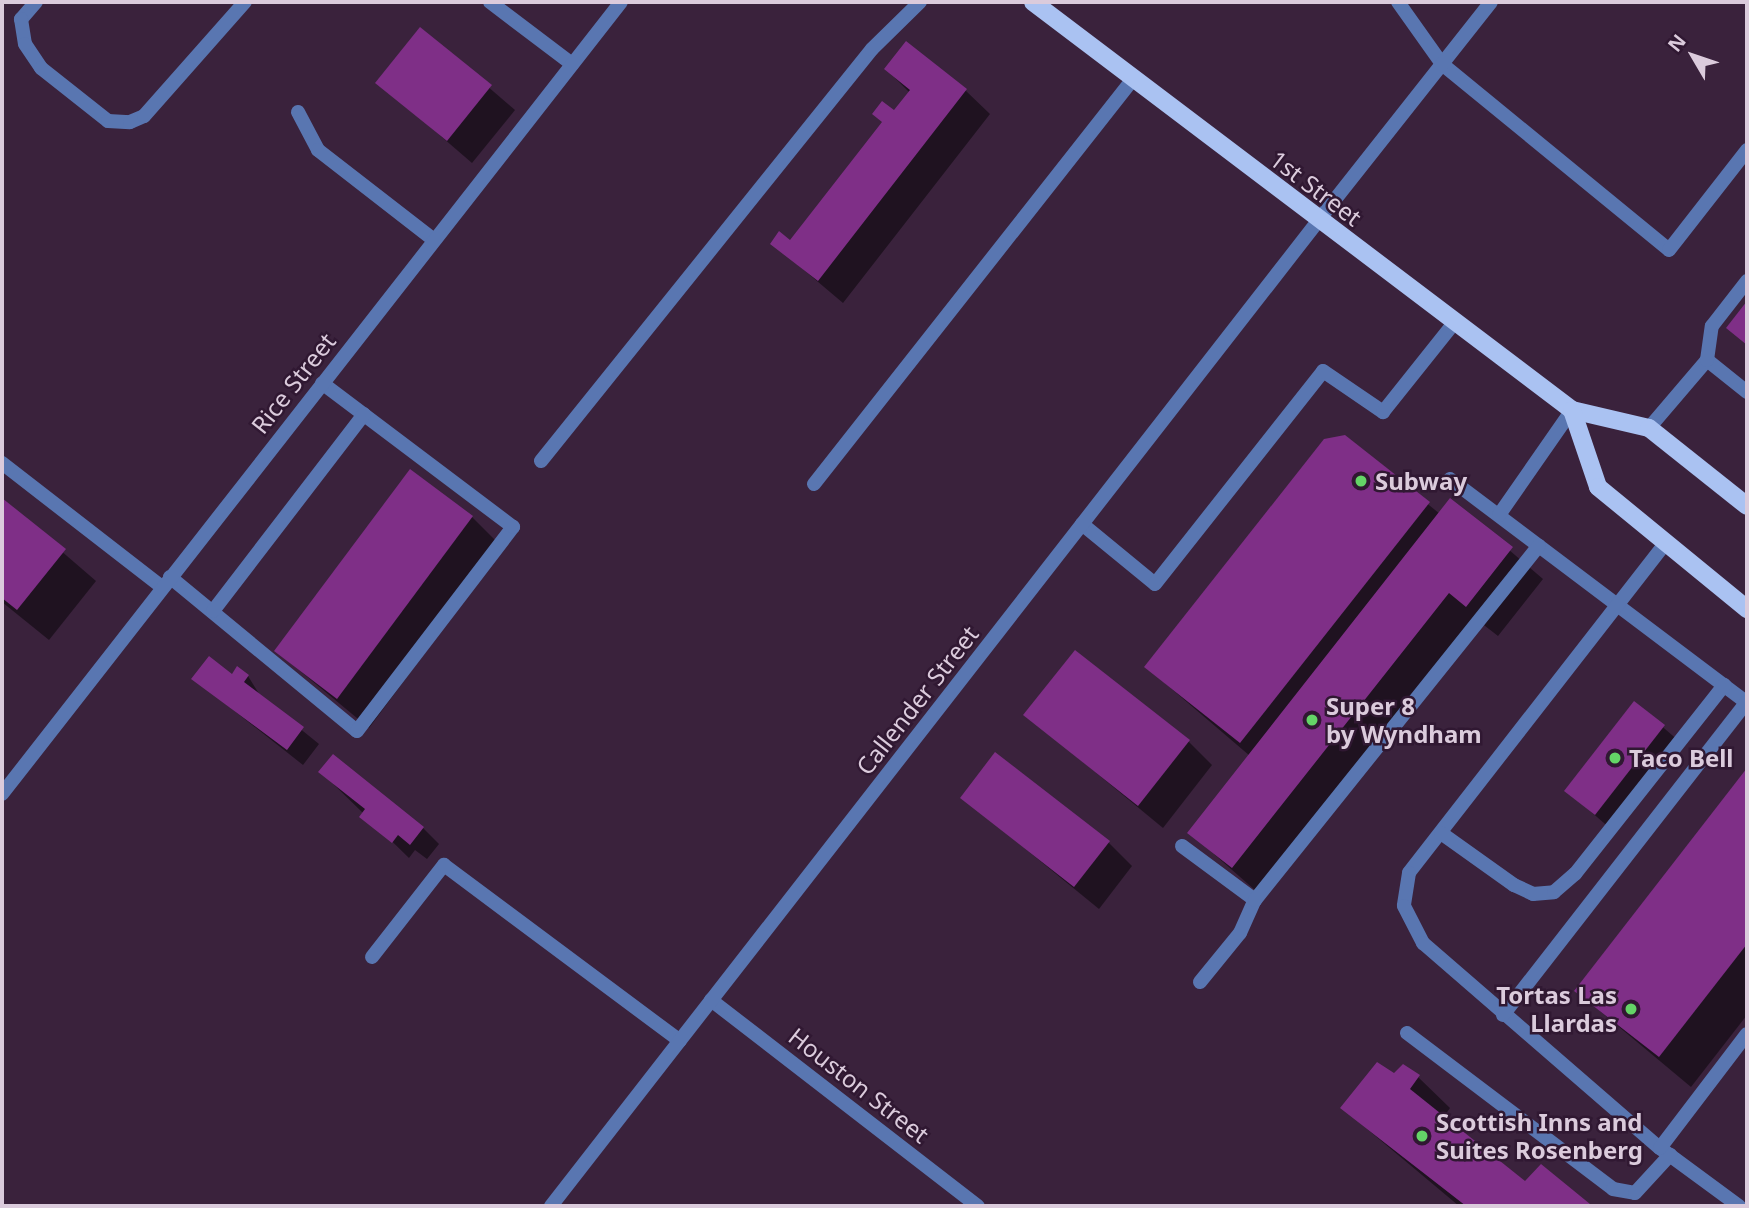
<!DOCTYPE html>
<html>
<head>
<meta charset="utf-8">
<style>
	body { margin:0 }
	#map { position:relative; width:1749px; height:1208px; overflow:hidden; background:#3a223c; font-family:"Noto Sans",sans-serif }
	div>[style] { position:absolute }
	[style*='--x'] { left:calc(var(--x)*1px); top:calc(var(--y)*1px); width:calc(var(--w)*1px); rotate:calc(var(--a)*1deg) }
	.shadow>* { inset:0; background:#0007 }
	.building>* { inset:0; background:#7f2f87 }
	.service>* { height:14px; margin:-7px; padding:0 7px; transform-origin:7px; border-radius:7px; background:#5976b1 }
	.minor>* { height:14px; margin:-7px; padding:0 7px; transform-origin:7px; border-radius:7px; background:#5976b1 }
	.primary>* { height:18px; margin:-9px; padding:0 9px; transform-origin:9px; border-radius:9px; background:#aac2f2 }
	.dots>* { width:19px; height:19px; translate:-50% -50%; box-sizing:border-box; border:4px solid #301832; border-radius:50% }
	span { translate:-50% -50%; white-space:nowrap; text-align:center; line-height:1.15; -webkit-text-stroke:5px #301832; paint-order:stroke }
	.street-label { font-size:24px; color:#dbcbdc }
	.poi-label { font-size:24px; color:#dbcbdc; font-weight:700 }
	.left { translate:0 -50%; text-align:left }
	.right { translate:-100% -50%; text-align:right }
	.frame { position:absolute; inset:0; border:4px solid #dbcbdc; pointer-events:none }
	.north { position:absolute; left:1658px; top:21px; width:70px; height:70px; -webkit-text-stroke:5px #301832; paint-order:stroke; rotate:309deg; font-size:19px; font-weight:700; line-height:28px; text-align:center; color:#dbcbdc }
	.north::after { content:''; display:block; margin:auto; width:24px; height:32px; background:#dbcbdc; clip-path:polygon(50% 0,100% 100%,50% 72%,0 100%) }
</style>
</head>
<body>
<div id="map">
	<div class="shadow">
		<i style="clip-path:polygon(421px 29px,515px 110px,472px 163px,378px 82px)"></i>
		<i style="clip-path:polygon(886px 69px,966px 91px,990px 114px,843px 303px,772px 243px,791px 242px,910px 93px)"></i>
		<i style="clip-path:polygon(1345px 437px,1440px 514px,1451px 500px,1543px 579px,1498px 636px,1480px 622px,1264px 898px,1190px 833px,1250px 756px,1146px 667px)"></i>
		<i style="clip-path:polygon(2px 500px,96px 581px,49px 640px,2px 602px)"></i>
		<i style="clip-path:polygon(472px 517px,503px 548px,369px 728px,276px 651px)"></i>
		<i style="clip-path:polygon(248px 676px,261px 697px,319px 744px,303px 765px,194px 679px)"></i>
		<i style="clip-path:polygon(1635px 703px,1680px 742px,1612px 830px,1567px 791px)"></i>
		<i style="clip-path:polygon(1026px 715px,1189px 742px,1212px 765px,1163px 828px)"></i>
		<i style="clip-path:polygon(1747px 771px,1747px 1015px,1691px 1087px,1576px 991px)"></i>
		<i style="clip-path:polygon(321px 772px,423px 828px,439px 844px,427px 859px,415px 850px,409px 858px)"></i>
		<i style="clip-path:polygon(962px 797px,1108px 842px,1132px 866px,1099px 909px)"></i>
		<i style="clip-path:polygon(1394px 1075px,1418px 1077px,1450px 1108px,1443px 1118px,1525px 1184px,1541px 1167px,1590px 1206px,1459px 1206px,1342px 1108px)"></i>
	</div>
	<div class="building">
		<i style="clip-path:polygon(420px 27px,492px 85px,447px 141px,375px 83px)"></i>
		<i style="clip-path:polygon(906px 41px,967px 89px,818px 281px,770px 244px,779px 231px,790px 240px,882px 122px,872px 114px,882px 101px,894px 110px,910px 90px,884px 69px)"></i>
		<i style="clip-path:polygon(1747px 301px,1747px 345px,1726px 328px)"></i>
		<i style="clip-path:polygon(1345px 435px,1430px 502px,1240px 743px,1144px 667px,1324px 439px)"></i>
		<i style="clip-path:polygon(410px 469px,473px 516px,337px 699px,274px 651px)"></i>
		<i style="clip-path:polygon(2px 498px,66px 549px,17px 610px,2px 598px)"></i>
		<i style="clip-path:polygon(1450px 498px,1513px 547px,1466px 607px,1449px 593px,1232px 868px,1187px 833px)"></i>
		<i style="clip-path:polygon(1075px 650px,1190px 740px,1138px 806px,1023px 715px)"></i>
		<i style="clip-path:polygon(209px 656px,232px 674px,237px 666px,249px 675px,244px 682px,304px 727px,287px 750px,191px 679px)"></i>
		<i style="clip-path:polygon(1634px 701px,1665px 725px,1595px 815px,1564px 791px)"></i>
		<i style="clip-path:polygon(995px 752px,1110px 841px,1074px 887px,960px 798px)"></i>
		<i style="clip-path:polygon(333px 754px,424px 827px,410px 845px,398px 835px,392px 843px,359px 817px,365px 809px,318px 772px)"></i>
		<i style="clip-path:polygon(1747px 768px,1747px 944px,1659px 1057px,1574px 991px)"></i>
		<i style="clip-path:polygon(1377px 1062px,1394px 1073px,1403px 1064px,1420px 1075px,1410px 1089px,1525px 1181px,1541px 1164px,1590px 1204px,1466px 1206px,1340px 1108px)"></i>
	</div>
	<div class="service">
		<i style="--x:36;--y:2;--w:23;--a:131"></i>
		<i style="--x:21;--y:19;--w:25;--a:81"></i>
		<i style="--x:25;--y:44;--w:29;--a:56"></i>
		<i style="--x:41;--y:68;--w:85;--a:38.3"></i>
		<i style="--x:108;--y:121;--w:22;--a:3"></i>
		<i style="--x:130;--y:122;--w:15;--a:-23"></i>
		<i style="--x:144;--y:116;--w:152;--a:-48.5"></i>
		<i style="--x:490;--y:2;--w:103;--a:37.1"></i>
		<i style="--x:1398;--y:2;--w:76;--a:54.6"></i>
		<i style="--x:1442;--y:64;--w:293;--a:39.3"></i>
		<i style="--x:1669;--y:250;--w:127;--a:-52"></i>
		<i style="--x:298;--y:112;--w:43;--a:62.2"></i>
		<i style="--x:318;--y:150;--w:147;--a:37.8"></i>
		<i style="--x:1318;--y:221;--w:279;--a:-51.7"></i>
		<i style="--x:1707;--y:360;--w:51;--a:38.7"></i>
		<i style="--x:1649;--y:428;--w:89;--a:-49.5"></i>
		<i style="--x:1707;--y:360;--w:34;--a:-82"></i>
		<i style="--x:1712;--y:326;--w:57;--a:-52.1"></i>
		<i style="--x:541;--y:461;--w:528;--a:-51.22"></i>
		<i style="--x:872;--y:49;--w:67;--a:-44.4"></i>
		<i style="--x:2;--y:463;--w:202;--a:37.8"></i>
		<i style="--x:1450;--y:479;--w:372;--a:37"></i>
		<i style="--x:814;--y:484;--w:516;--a:-51.77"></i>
		<i style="--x:1499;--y:515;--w:128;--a:-55.2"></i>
		<i style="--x:1082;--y:524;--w:94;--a:39.4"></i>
		<i style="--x:1155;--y:584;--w:271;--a:-51.7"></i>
		<i style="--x:1323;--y:371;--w:73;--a:34.3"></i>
		<i style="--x:1383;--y:412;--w:114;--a:-51.4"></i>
		<i style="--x:1664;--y:545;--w:415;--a:127.9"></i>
		<i style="--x:1409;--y:873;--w:33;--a:99"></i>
		<i style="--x:1404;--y:906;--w:42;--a:62.8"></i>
		<i style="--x:1423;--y:943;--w:313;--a:40.9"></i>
		<i style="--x:1660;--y:1148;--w:98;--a:36.3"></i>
		<i style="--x:170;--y:577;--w:242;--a:39.5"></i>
		<i style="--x:357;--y:731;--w:257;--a:-52.6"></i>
		<i style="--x:513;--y:527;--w:239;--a:-143"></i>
		<i style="--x:213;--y:611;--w:248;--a:-52.5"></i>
		<i style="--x:1441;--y:833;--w:90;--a:35.5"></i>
		<i style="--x:1514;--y:885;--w:21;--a:25"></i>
		<i style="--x:1533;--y:894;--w:21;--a:-5"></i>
		<i style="--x:1554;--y:892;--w:28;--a:-41"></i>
		<i style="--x:1575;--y:874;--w:241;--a:-51.7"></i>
		<i style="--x:1182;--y:846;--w:91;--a:36.5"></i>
		<i style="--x:372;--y:957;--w:117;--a:-52"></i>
		<i style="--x:444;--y:865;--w:294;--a:36.7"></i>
		<i style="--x:1200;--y:982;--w:63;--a:-50.8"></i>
		<i style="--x:1240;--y:933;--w:36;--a:-66"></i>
		<i style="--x:1255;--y:900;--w:454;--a:-51.3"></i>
		<i style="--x:1503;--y:1015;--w:397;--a:-52.1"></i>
		<i style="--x:1407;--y:1033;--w:258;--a:37.1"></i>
		<i style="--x:1613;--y:1189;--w:22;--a:10"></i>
		<i style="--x:1635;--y:1193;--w:52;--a:-47.4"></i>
		<i style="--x:1660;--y:1148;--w:143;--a:-52.7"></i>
	</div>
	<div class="minor">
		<i style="--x:2;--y:794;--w:1005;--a:-51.99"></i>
		<i style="--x:711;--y:1000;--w:337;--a:37.7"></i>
		<i style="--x:551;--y:1206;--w:1248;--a:-52.09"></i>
	</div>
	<div class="primary">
		<i style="--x:1033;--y:2;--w:676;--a:37.12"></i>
		<i style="--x:1572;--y:410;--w:79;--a:13.2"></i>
		<i style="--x:1649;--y:428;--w:125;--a:38.5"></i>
		<i style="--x:1572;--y:410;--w:81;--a:71.3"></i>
		<i style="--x:1598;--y:487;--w:193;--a:39.3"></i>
	</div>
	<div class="dots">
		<i style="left:1361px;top:481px;background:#64d467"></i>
		<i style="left:1312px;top:720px;background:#64d467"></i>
		<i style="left:1615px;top:758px;background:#64d467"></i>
		<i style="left:1631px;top:1009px;background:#64d467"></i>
		<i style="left:1422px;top:1136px;background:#64d467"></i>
	</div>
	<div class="street-label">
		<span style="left:1316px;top:188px;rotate:37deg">1st Street</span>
		<span style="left:293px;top:383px;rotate:-52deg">Rice Street</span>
		<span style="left:917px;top:700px;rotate:-52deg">Callender Street</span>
		<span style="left:859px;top:1085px;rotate:38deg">Houston Street</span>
	</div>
	<div class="poi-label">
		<span class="left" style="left:1375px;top:481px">Subway</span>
		<span class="left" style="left:1326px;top:720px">Super 8<br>by Wyndham</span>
		<span class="left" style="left:1629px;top:758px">Taco Bell</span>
		<span class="right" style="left:1617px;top:1009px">Tortas Las<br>Llardas</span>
		<span class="left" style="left:1436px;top:1136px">Scottish Inns and<br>Suites Rosenberg</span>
	</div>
	<div class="frame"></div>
	<div class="north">N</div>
</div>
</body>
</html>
